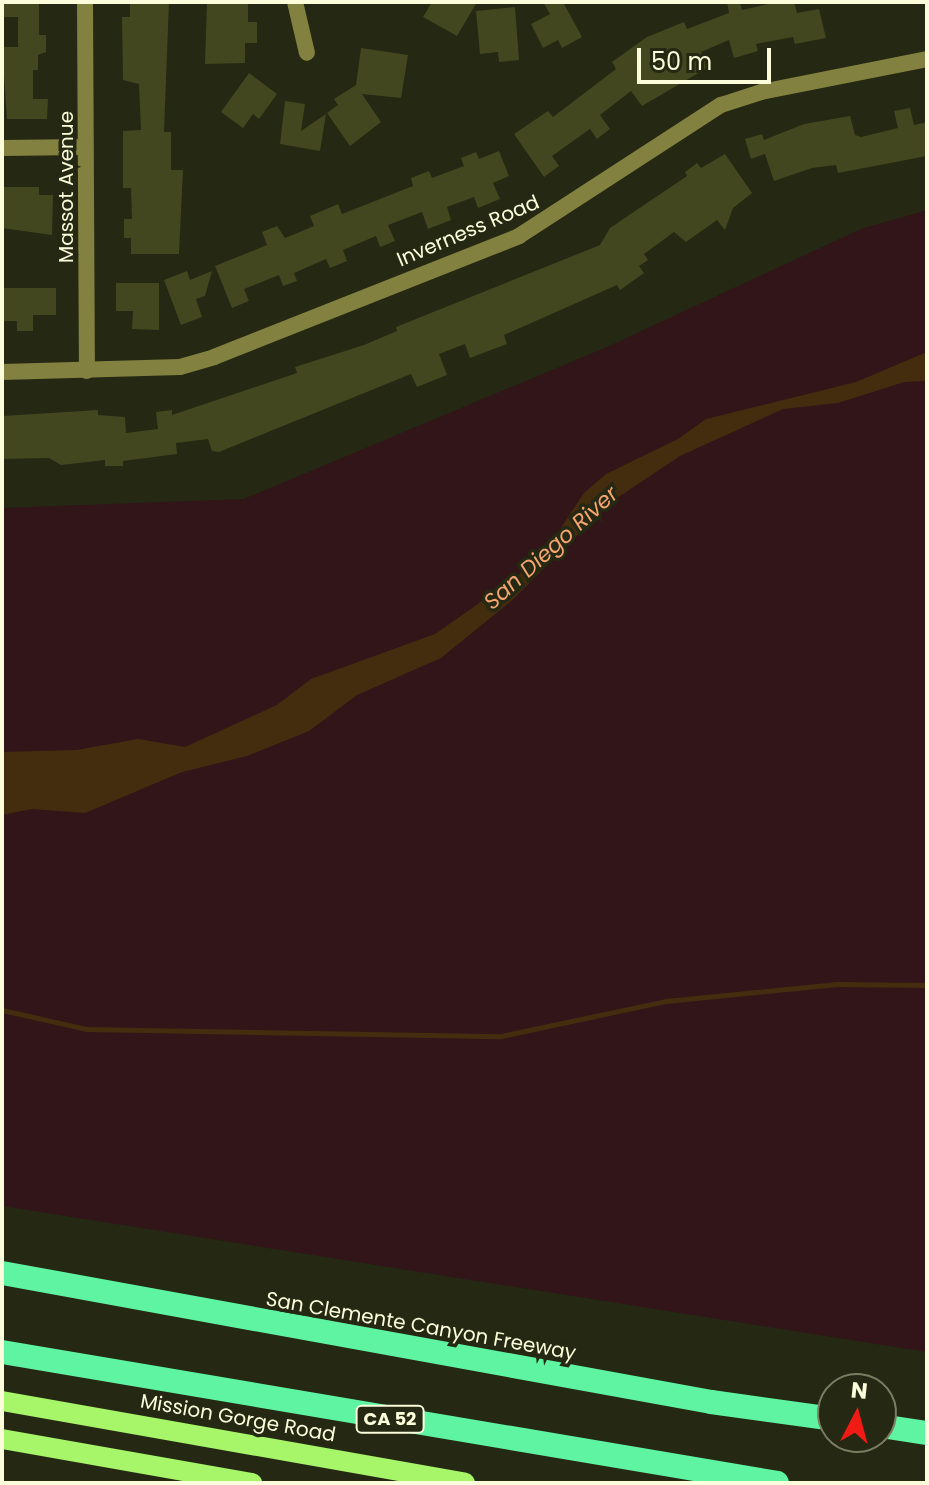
<!DOCTYPE html>
<html>
<head>
<meta charset="utf-8">
<style>
	body { margin:0 }
	#map { position:relative; width:929px; height:1485px; overflow:hidden; background:#252812; font-family:Poppins,sans-serif }
	div>[style] { position:absolute }
	[style*='--x'] { left:calc(var(--x)*1px); top:calc(var(--y)*1px); width:calc(var(--w)*1px); rotate:calc(var(--a)*1deg) }
	.green>* { inset:0; background:#311518 }
	.water>* { inset:0; background:#442d0e }
	.stream>* { height:5px; margin:-2.5px; padding:0 2.5px; transform-origin:2.5px; border-radius:2.5px; background:#442d0e }
	.building>* { inset:0; background:#42471f }
	.street>* { height:16px; margin:-8px; padding:0 8px; transform-origin:8px; border-radius:8px; background:#838140 }
	.primary>* { height:20px; margin:-10px; padding:0 10px; transform-origin:10px; border-radius:10px; background:#a7f569 }
	.highway>* { height:24px; margin:-12px; padding:0 12px; transform-origin:12px; border-radius:12px; background:#5ef4a2 }
	span { translate:-50% -50%; white-space:nowrap; text-align:center; line-height:1.15; -webkit-text-stroke:7px #252812; paint-order:stroke }
	.shield-label span { padding:2px 6px; background:#252812; border:2px solid; border-radius:6px; -webkit-text-stroke-width:0 }
	.shield-label { font-size:18px; color:#fbfddb; font-weight:700 }
	.street-label { font-size:20px; color:#fbfddb }
	.water-label { font-size:22px; color:#f6a570; font-style:italic }
	.frame { position:absolute; inset:0; border:4px solid #fbfddb; pointer-events:none }
	.north { position:absolute; left:817px; top:1373px; width:80px; height:80px; box-sizing:border-box; background:#252812; border:2px solid #7b7d62; border-radius:50%; rotate:6deg; font-size:22px; font-weight:700; line-height:32px; text-align:center; color:#fbfddb }
	.north::after { content:''; display:block; margin:auto; width:28px; height:36px; background:#f01b14; clip-path:polygon(50% 0,100% 100%,50% 72%,0 100%) }
	.scale { position:absolute; left:637px; top:48px; width:134px; height:36px; box-sizing:border-box; border:4px solid #fbfddb; border-top:0; padding-left:10px; font-size:24px; line-height:28px; white-space:nowrap; color:#fbfddb; -webkit-text-stroke:6px #252812; paint-order:stroke }
</style>
</head>
<body>
<div id="map">
	<div class="green">
		<i style="clip-path:polygon(927px 210px,927px 1352px,2px 1206px,2px 508px,244px 499px,607px 347px,861px 229px)"></i>
	</div>
	<div class="water">
		<i style="clip-path:polygon(927px 352px,927px 381px,904px 382px,838px 403px,783px 409px,680px 456px,611px 502px,510px 602px,441px 658px,357px 695px,309px 731px,247px 756px,182px 772px,85px 813px,32px 809px,2px 815px,2px 752px,76px 750px,138px 739px,185px 747px,277px 705px,311px 679px,435px 634px,517px 577px,553px 540px,584px 493px,606px 474px,678px 439px,706px 419px,856px 382px)"></i>
	</div>
	<div class="stream">
		<i style="--x:2;--y:1010;--w:86;--a:12.7"></i>
		<i style="--x:86;--y:1029;--w:415;--a:1"></i>
		<i style="--x:501;--y:1036;--w:169;--a:-12"></i>
		<i style="--x:666;--y:1001;--w:172;--a:-5.7"></i>
		<i style="--x:837;--y:984;--w:90;--a:0.6"></i>
	</div>
	<div class="building">
		<i style="clip-path:polygon(2px 2px,39px 2px,39px 35px,46px 35px,46px 52px,38px 55px,38px 70px,33px 70px,33px 99px,48px 99px,47px 119px,7px 119px,2px 47px,18px 47px,18px 17px,2px 17px)"></i>
		<i style="clip-path:polygon(130px 2px,169px 2px,164px 132px,171px 132px,171px 170px,183px 170px,179px 254px,131px 254px,131px 238px,124px 238px,124px 219px,132px 219px,131px 188px,123px 188px,123px 131px,141px 130px,139px 84px,123px 80px,122px 17px,130px 17px)"></i>
		<i style="clip-path:polygon(207px 2px,248px 2px,248px 22px,257px 22px,257px 43px,245px 43px,245px 63px,205px 64px)"></i>
		<i style="clip-path:polygon(432px 2px,477px 2px,457px 36px,423px 17px)"></i>
		<i style="clip-path:polygon(543px 2px,563px 2px,582px 37px,562px 48px,558px 40px,543px 48px,531px 24px,550px 14px)"></i>
		<i style="clip-path:polygon(727px 2px,740px 2px,742px 10px,777px 2px,794px 2px,797px 13px,819px 9px,826px 38px,795px 44px,793px 37px,756px 44px,758px 51px,734px 58px,729px 40px,701px 52px,707px 68px,642px 106px,631px 91px,600px 115px,610px 129px,597px 139px,590px 129px,552px 156px,559px 166px,544px 177px,514px 134px,548px 111px,553px 117px,616px 69px,612px 62px,647px 37px,684px 22px,687px 29px,729px 13px)"></i>
		<i style="clip-path:polygon(515px 7px,519px 60px,499px 62px,498px 52px,480px 54px,476px 11px)"></i>
		<i style="clip-path:polygon(361px 48px,408px 55px,401px 98px,362px 94px,381px 122px,350px 146px,327px 113px,338px 105px,334px 99px,356px 85px)"></i>
		<i style="clip-path:polygon(249px 73px,277px 94px,259px 119px,253px 114px,243px 128px,221px 112px)"></i>
		<i style="clip-path:polygon(285px 101px,305px 104px,301px 131px,326px 114px,320px 151px,280px 144px)"></i>
		<i style="clip-path:polygon(910px 108px,914px 125px,927px 122px,927px 156px,838px 173px,836px 165px,812px 168px,774px 181px,765px 154px,751px 159px,745px 139px,762px 134px,764px 140px,804px 124px,850px 116px,855px 135px,861px 137px,898px 128px,894px 111px)"></i>
		<i style="clip-path:polygon(499px 151px,509px 176px,493px 183px,500px 199px,478px 208px,474px 197px,447px 207px,451px 220px,428px 229px,422px 212px,388px 225px,395px 241px,380px 247px,376px 236px,343px 250px,347px 261px,330px 268px,326px 259px,294px 273px,297px 281px,283px 286px,279px 275px,244px 289px,249px 301px,232px 308px,215px 266px,267px 245px,262px 232px,277px 226px,285px 238px,314px 226px,310px 216px,338px 204px,342px 214px,413px 186px,411px 178px,429px 171px,432px 178px,464px 166px,461px 158px,476px 152px,479px 159px)"></i>
		<i style="clip-path:polygon(725px 154px,752px 193px,733px 208px,725px 230px,717px 220px,686px 242px,674px 232px,644px 254px,648px 260px,639px 266px,644px 273px,620px 290px,617px 285px,504px 335px,507px 344px,470px 358px,465px 344px,439px 354px,447px 375px,417px 387px,411px 374px,219px 452px,212px 451px,208px 439px,176px 443px,177px 454px,123px 461px,123px 466px,105px 466px,105px 460px,61px 465px,49px 458px,2px 459px,2px 416px,98px 410px,98px 415px,125px 417px,126px 433px,158px 429px,156px 412px,172px 410px,172px 415px,297px 373px,295px 367px,364px 345px,397px 331px,396px 327px,600px 245px,610px 228px,687px 176px,685px 172px,697px 163px,701px 168px)"></i>
		<i style="clip-path:polygon(2px 187px,39px 187px,39px 195px,53px 195px,52px 235px,2px 228px)"></i>
		<i style="clip-path:polygon(187px 271px,190px 280px,212px 271px,205px 296px,196px 299px,202px 317px,181px 325px,164px 280px)"></i>
		<i style="clip-path:polygon(116px 283px,159px 283px,159px 330px,132px 329px,133px 311px,116px 311px)"></i>
		<i style="clip-path:polygon(2px 288px,56px 288px,56px 315px,33px 315px,33px 331px,17px 331px,17px 321px,2px 321px)"></i>
	</div>
	<div class="street">
		<i style="--x:85;--y:2;--w:369;--a:89.7"></i>
		<i style="--x:295;--y:2;--w:52;--a:76.8"></i>
		<i style="--x:2;--y:148;--w:83;--a:-0.7"></i>
		<i style="--x:2;--y:372;--w:178;--a:-1.6"></i>
		<i style="--x:180;--y:367;--w:35;--a:-16"></i>
		<i style="--x:214;--y:357;--w:328;--a:-21.6"></i>
		<i style="--x:519;--y:236;--w:241;--a:-33"></i>
		<i style="--x:721;--y:105;--w:42;--a:-18"></i>
		<i style="--x:761;--y:92;--w:169;--a:-11.2"></i>
	</div>
	<div class="primary">
		<i style="--x:2;--y:1401;--w:470;--a:10"></i>
		<i style="--x:2;--y:1439;--w:254;--a:10"></i>
	</div>
	<div class="highway">
		<i style="--x:2;--y:1273;--w:721;--a:10.31"></i>
		<i style="--x:711;--y:1402;--w:123;--a:7.9"></i>
		<i style="--x:2;--y:1352;--w:786;--a:9.59"></i>
		<i style="--x:881;--y:1426;--w:47;--a:8.7"></i>
	</div>
	<div class="shield-label">
		<span style="left:390px;top:1419px">CA 52</span>
	</div>
	<div class="street-label">
		<span style="left:66px;top:187px;rotate:-90deg">Massot Avenue</span>
		<span style="left:468px;top:231px;rotate:-23deg">Inverness Road</span>
		<span style="left:421px;top:1326px;rotate:10deg">San Clemente Canyon Freeway</span>
		<span style="left:238px;top:1418px;rotate:10deg">Mission Gorge Road</span>
	</div>
	<div class="water-label">
		<span style="left:551px;top:548px;rotate:-42deg">San Diego River</span>
	</div>
	<div class="frame"></div>
	<div class="north">N</div>
	<div class="scale">50 m</div>
</div>
</body>
</html>
